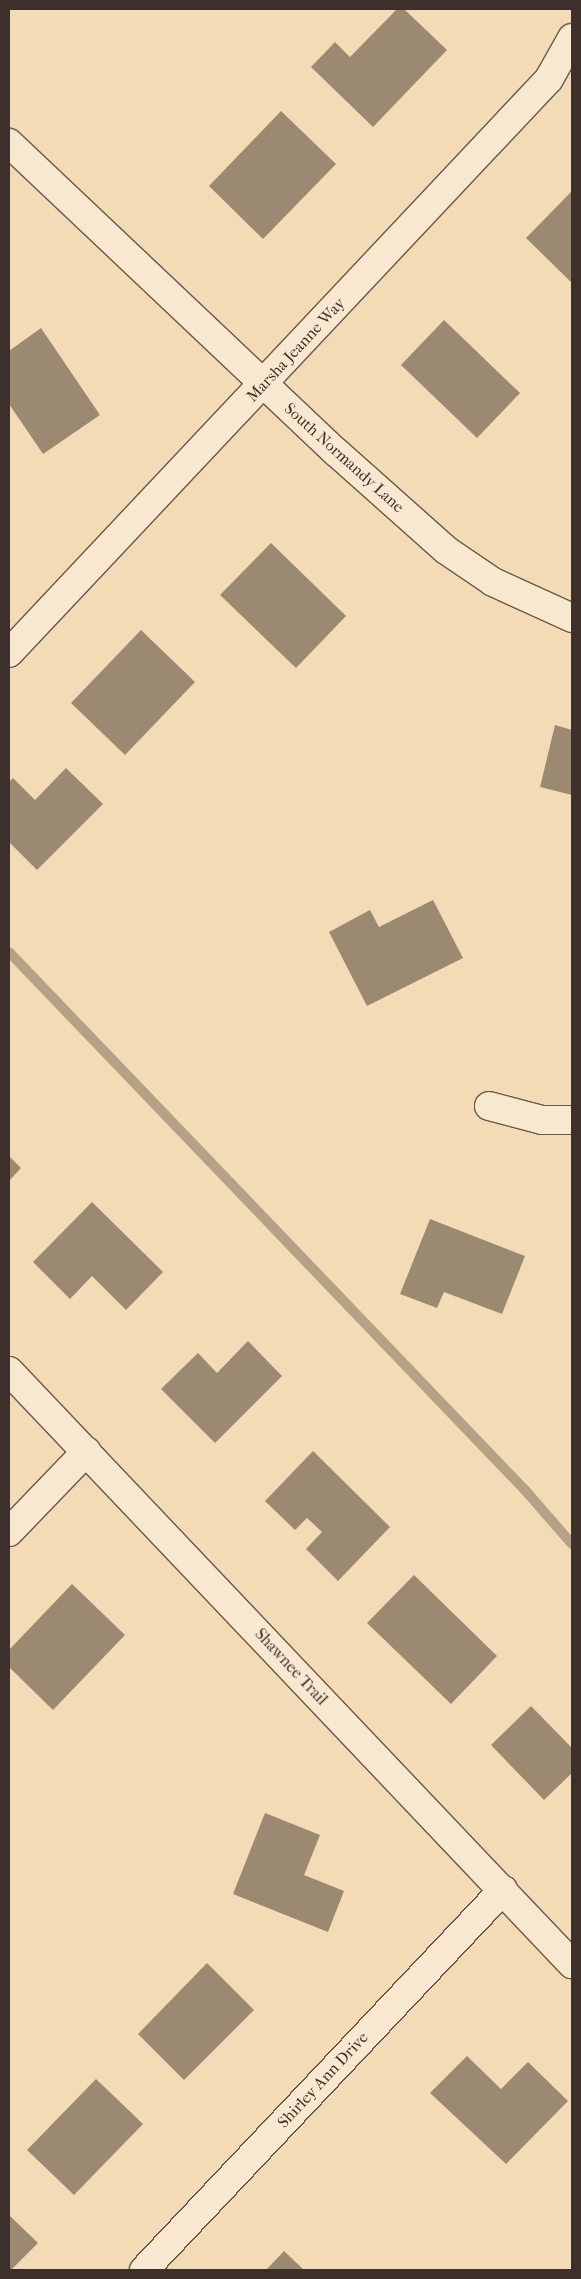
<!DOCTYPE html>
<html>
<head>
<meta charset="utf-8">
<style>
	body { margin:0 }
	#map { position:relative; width:581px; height:2279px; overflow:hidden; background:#f3dcb5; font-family:"IM FELL French Canon",serif }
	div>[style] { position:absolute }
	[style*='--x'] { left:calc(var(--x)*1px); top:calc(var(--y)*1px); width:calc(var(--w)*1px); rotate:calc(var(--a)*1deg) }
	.stream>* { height:10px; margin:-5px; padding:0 5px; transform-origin:5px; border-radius:5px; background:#b5a185 }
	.building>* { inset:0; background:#9c8972 }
	.roads { filter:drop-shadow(1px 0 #6a5a4c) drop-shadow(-1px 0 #6a5a4c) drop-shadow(0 1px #6a5a4c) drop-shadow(0 -1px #6a5a4c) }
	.street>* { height:28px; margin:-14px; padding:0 14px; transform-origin:14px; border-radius:14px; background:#f7e8cf }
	span { translate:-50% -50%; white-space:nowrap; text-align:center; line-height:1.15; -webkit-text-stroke:4.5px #f7e8cf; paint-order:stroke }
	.street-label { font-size:16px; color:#3d2f29 }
	.frame { position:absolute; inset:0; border:10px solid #3d2f29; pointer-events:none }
</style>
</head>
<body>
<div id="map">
	<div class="stream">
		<i style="--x:9;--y:952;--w:745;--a:46.2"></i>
		<i style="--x:525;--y:1490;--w:72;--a:49"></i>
	</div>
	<div class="building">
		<i style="clip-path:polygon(397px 9px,404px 9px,447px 50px,373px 127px,311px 67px,335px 42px,350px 57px)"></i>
		<i style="clip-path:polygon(281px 111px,336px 164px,263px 239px,209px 186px)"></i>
		<i style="clip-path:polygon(572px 191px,572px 283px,526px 238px)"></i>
		<i style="clip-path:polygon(444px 320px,520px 393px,477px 438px,401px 365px)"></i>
		<i style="clip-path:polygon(41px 328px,100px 415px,43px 454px,9px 404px,9px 351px)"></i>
		<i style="clip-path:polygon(271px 543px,346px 616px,296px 668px,220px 595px)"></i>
		<i style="clip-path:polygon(141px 630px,195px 682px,125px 755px,71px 703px)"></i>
		<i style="clip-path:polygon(555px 725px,572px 730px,572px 795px,540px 787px)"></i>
		<i style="clip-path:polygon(66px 768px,103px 804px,37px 870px,9px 842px,9px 782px,13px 778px,35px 800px)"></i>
		<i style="clip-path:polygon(433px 900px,463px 958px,367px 1006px,329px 932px,370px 910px,379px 927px)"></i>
		<i style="clip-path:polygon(9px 1156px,21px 1168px,9px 1181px)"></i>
		<i style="clip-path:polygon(92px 1202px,163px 1272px,126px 1310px,92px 1276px,70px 1299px,33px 1262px)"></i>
		<i style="clip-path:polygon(430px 1219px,525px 1256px,502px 1314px,444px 1292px,437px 1308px,400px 1294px)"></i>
		<i style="clip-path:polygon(248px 1341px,282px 1376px,215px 1443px,161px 1389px,198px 1353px,217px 1373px)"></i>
		<i style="clip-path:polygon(313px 1451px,390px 1527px,338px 1581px,306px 1549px,322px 1532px,307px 1518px,295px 1530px,265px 1501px)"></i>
		<i style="clip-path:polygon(414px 1575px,497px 1656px,451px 1704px,367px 1623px)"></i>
		<i style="clip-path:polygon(72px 1584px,125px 1635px,53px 1710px,9px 1667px,9px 1650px)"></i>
		<i style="clip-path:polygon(531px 1706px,572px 1748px,572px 1773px,544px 1800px,491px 1745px)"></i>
		<i style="clip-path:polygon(265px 1813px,320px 1835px,304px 1875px,344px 1891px,328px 1932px,233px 1894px)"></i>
		<i style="clip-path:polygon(207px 1963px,254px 2010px,184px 2080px,138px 2034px)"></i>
		<i style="clip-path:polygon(467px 2056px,501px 2089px,528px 2062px,568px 2101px,506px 2164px,430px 2093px)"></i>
		<i style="clip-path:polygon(96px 2079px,143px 2124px,74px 2195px,27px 2150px)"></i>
		<i style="clip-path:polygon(9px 2215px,38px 2243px,11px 2270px,9px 2270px)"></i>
		<i style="clip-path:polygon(284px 2251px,304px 2270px,266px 2270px)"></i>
	</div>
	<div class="roads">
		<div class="street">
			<i style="--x:9;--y:143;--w:450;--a:43.4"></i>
			<i style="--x:336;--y:452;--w:147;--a:41.7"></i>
			<i style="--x:446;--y:550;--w:57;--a:34.2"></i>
			<i style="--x:493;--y:582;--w:87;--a:24.5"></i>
			<i style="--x:9;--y:653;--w:788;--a:-46.75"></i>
			<i style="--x:549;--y:79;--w:47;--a:-60.7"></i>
			<i style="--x:489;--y:1106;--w:55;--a:14.8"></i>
			<i style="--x:542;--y:1120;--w:30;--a:0"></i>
			<i style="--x:9;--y:1371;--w:818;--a:46.49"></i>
			<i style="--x:9;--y:1532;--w:112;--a:-46.1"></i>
			<i style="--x:144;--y:2270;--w:523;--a:-46.63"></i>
		</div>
	</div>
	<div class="street-label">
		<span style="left:296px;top:350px;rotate:-47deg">Marsha Jeanne Way</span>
		<span style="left:344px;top:458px;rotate:42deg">South Normandy Lane</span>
		<span style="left:291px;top:1667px;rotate:47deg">Shawnee Trail</span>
		<span style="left:323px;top:2080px;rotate:-47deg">Shirley Ann Drive</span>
	</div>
	<div class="frame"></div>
</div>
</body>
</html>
